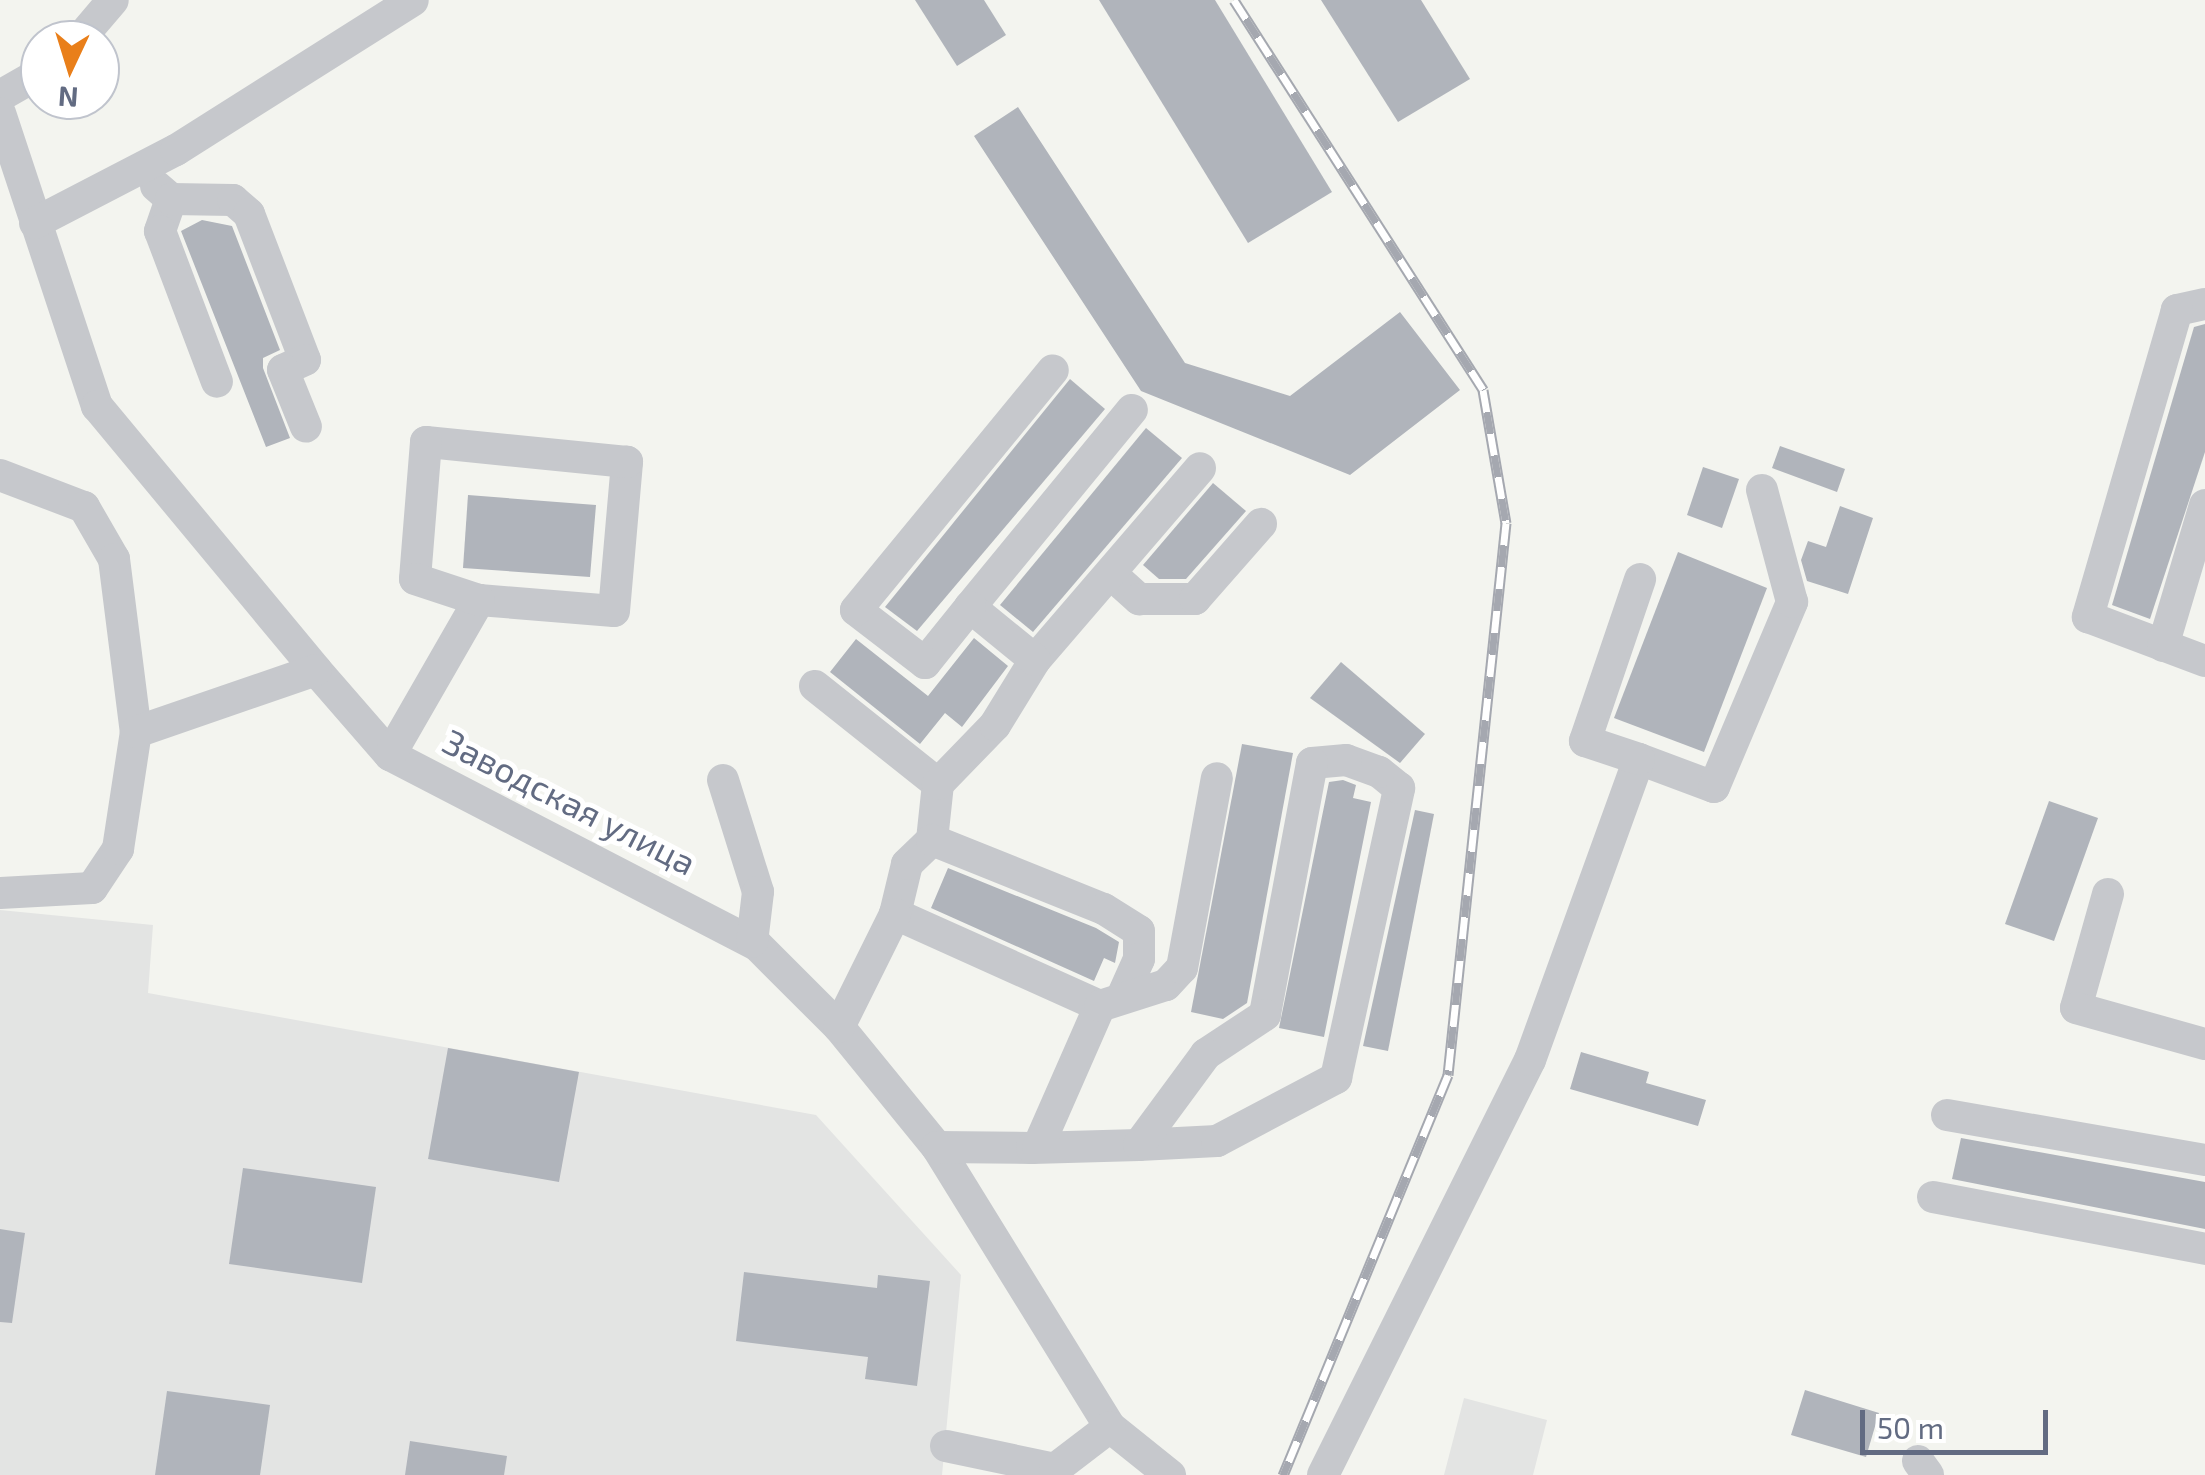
<!DOCTYPE html>
<html>
<head>
<meta charset="utf-8">
<style>
	body { margin:0 }
	#map { position:relative; width:2205px; height:1475px; overflow:hidden; background:#f3f4ef; font-family:"Exo 2",sans-serif }
	div>[style] { position:absolute }
	[style*='--x'] { left:calc(var(--x)*1px); top:calc(var(--y)*1px); width:calc(var(--w)*1px); rotate:calc(var(--a)*1deg) }
	.built>* { inset:0; background:#e3e4e3 }
	.building>* { inset:0; background:#b0b4bb }
	.minor>* { height:32px; margin:-16px; padding:0 16px; transform-origin:16px; border-radius:16px; background:#c6c8cc }
	.rail>* { height:11px; margin-top:-5.5px; transform-origin:0; background:repeating-linear-gradient(90deg,#fff 0 22px,#a5a8b0 0 44px); box-sizing:border-box; border-block:2px solid #a5a8b0 }
	span { translate:-50% -50%; white-space:nowrap; text-align:center; line-height:1.15; -webkit-text-stroke:10px #fff; paint-order:stroke }
	.street-label { font-size:35px; color:#626b82 }
	.north { position:absolute; left:20px; top:20px; width:100px; height:100px; box-sizing:border-box; background:#fff; border:2px solid #c0c4cd; border-radius:50%; rotate:184deg; font-size:28px; font-weight:700; line-height:40px; text-align:center; color:#626b82 }
	.north::after { content:''; display:block; margin:auto; width:35px; height:45px; background:#e97f1a; clip-path:polygon(50% 0,100% 100%,50% 72%,0 100%) }
	.scale { position:absolute; left:1860px; top:1410px; width:188px; height:45px; box-sizing:border-box; border:5px solid #626b82; border-top:0; padding-left:12px; font-size:30px; line-height:35px; white-space:nowrap; color:#626b82; -webkit-text-stroke:8px #fff; paint-order:stroke }
</style>
</head>
<body>
<div id="map">
	<div class="built">
		<i style="clip-path:polygon(0 910px,153px 925px,148px 993px,816px 1115px,961px 1275px,942px 1475px,0 1475px)"></i>
		<i style="clip-path:polygon(1464px 1398px,1547px 1420px,1533px 1475px,1444px 1475px)"></i>
	</div>
	<div class="building">
		<i style="clip-path:polygon(915px 0,984px 0,1006px 35px,957px 66px)"></i>
		<i style="clip-path:polygon(1099px 0,1215px 0,1332px 192px,1248px 243px)"></i>
		<i style="clip-path:polygon(1321px 0,1421px 0,1470px 79px,1398px 122px)"></i>
		<i style="clip-path:polygon(1018px 107px,1185px 363px,1290px 396px,1400px 312px,1460px 390px,1350px 475px,1141px 391px,974px 136px)"></i>
		<i style="clip-path:polygon(202px 220px,232px 226px,280px 350px,263px 358px,263px 368px,290px 438px,266px 447px,181px 231px)"></i>
		<i style="clip-path:polygon(2205px 324px,2205px 452px,2150px 619px,2112px 605px,2194px 327px)"></i>
		<i style="clip-path:polygon(1070px 379px,1105px 409px,917px 631px,885px 607px)"></i>
		<i style="clip-path:polygon(1146px 428px,1182px 458px,1033px 632px,1000px 605px)"></i>
		<i style="clip-path:polygon(1780px 446px,1845px 469px,1837px 492px,1772px 468px)"></i>
		<i style="clip-path:polygon(1703px 467px,1739px 479px,1722px 528px,1687px 515px)"></i>
		<i style="clip-path:polygon(1213px 483px,1246px 511px,1186px 579px,1159px 579px,1143px 565px)"></i>
		<i style="clip-path:polygon(468px 495px,596px 505px,590px 577px,463px 568px)"></i>
		<i style="clip-path:polygon(1840px 506px,1873px 518px,1848px 594px,1807px 581px,1801px 560px,1808px 541px,1826px 547px)"></i>
		<i style="clip-path:polygon(1678px 552px,1767px 588px,1704px 752px,1614px 718px)"></i>
		<i style="clip-path:polygon(974px 638px,1008px 666px,962px 727px,945px 713px,920px 744px,830px 672px,856px 639px,928px 696px)"></i>
		<i style="clip-path:polygon(1341px 662px,1425px 734px,1400px 763px,1310px 698px)"></i>
		<i style="clip-path:polygon(1242px 744px,1293px 753px,1247px 1003px,1223px 1019px,1191px 1012px)"></i>
		<i style="clip-path:polygon(1343px 780px,1356px 785px,1353px 798px,1371px 802px,1324px 1037px,1279px 1028px,1329px 782px)"></i>
		<i style="clip-path:polygon(2049px 801px,2098px 818px,2054px 941px,2005px 924px)"></i>
		<i style="clip-path:polygon(1415px 810px,1434px 814px,1388px 1051px,1363px 1046px)"></i>
		<i style="clip-path:polygon(948px 868px,1096px 928px,1119px 942px,1115px 963px,1104px 958px,1094px 981px,931px 908px)"></i>
		<i style="clip-path:polygon(448px 1048px,579px 1072px,559px 1182px,428px 1159px)"></i>
		<i style="clip-path:polygon(1581px 1052px,1649px 1072px,1646px 1083px,1706px 1100px,1698px 1126px,1570px 1089px)"></i>
		<i style="clip-path:polygon(1961px 1138px,2205px 1182px,2205px 1229px,1952px 1179px)"></i>
		<i style="clip-path:polygon(243px 1168px,376px 1187px,362px 1283px,229px 1264px)"></i>
		<i style="clip-path:polygon(0 1229px,25px 1233px,12px 1323px,0 1322px)"></i>
		<i style="clip-path:polygon(744px 1272px,877px 1288px,878px 1275px,930px 1281px,917px 1386px,865px 1379px,868px 1357px,736px 1341px)"></i>
		<i style="clip-path:polygon(1805px 1390px,1879px 1413px,1866px 1457px,1791px 1435px)"></i>
		<i style="clip-path:polygon(167px 1391px,270px 1405px,260px 1475px,155px 1475px)"></i>
		<i style="clip-path:polygon(410px 1441px,507px 1456px,504px 1475px,405px 1475px)"></i>
	</div>
	<div class="minor">
		<i style="--x:79;--y:40;--w:52;--a:-49.6"></i>
		<i style="--x:0;--y:96;--w:46;--a:-29.9"></i>
		<i style="--x:0;--y:113;--w:309;--a:71.7"></i>
		<i style="--x:97;--y:406;--w:343;--a:50.3"></i>
		<i style="--x:316;--y:670;--w:113;--a:49"></i>
		<i style="--x:390;--y:755;--w:413;--a:27.4"></i>
		<i style="--x:757;--y:945;--w:116;--a:45"></i>
		<i style="--x:839;--y:1027;--w:155;--a:50.8"></i>
		<i style="--x:937;--y:1147;--w:329;--a:58.3"></i>
		<i style="--x:1110;--y:1427;--w:77;--a:38.7"></i>
		<i style="--x:156;--y:186;--w:20;--a:41"></i>
		<i style="--x:171;--y:199;--w:34;--a:109"></i>
		<i style="--x:160;--y:231;--w:161;--a:69.3"></i>
		<i style="--x:171;--y:199;--w:62;--a:0.9"></i>
		<i style="--x:233;--y:200;--w:21;--a:41"></i>
		<i style="--x:249;--y:214;--w:156;--a:69"></i>
		<i style="--x:305;--y:360;--w:24;--a:156"></i>
		<i style="--x:283;--y:370;--w:61;--a:68"></i>
		<i style="--x:35;--y:223;--w:159;--a:-27.4"></i>
		<i style="--x:176;--y:150;--w:280;--a:-32.3"></i>
		<i style="--x:2205;--y:304;--w:29;--a:168"></i>
		<i style="--x:2177;--y:310;--w:320;--a:106.2"></i>
		<i style="--x:2088;--y:617;--w:125;--a:20.6"></i>
		<i style="--x:0;--y:475;--w:90;--a:20.9"></i>
		<i style="--x:84;--y:507;--w:60;--a:60"></i>
		<i style="--x:114;--y:559;--w:174;--a:82.8"></i>
		<i style="--x:1111;--y:574;--w:38;--a:42"></i>
		<i style="--x:1139;--y:599;--w:56;--a:0"></i>
		<i style="--x:1195;--y:599;--w:100;--a:-48.7"></i>
		<i style="--x:970;--y:607;--w:255;--a:-50.6"></i>
		<i style="--x:2163;--y:646;--w:147;--a:-73.4"></i>
		<i style="--x:1035;--y:660;--w:253;--a:-49.3"></i>
		<i style="--x:815;--y:686;--w:157;--a:38.5"></i>
		<i style="--x:390;--y:755;--w:179;--a:-60.1"></i>
		<i style="--x:479;--y:600;--w:135;--a:4.7"></i>
		<i style="--x:614;--y:611;--w:150;--a:-85"></i>
		<i style="--x:627;--y:462;--w:202;--a:-174.3"></i>
		<i style="--x:426;--y:442;--w:137;--a:94.6"></i>
		<i style="--x:415;--y:579;--w:67;--a:18.2"></i>
		<i style="--x:1639;--y:759;--w:80;--a:20.5"></i>
		<i style="--x:1714;--y:787;--w:201;--a:-67.1"></i>
		<i style="--x:1792;--y:602;--w:116;--a:-105"></i>
		<i style="--x:723;--y:780;--w:117;--a:72.6"></i>
		<i style="--x:758;--y:892;--w:50;--a:96.8"></i>
		<i style="--x:932;--y:840;--w:56;--a:-83.9"></i>
		<i style="--x:938;--y:784;--w:82;--a:-46"></i>
		<i style="--x:995;--y:725;--w:76;--a:-58.4"></i>
		<i style="--x:1035;--y:660;--w:84;--a:-140.8"></i>
		<i style="--x:970;--y:607;--w:72;--a:128.8"></i>
		<i style="--x:925;--y:663;--w:87;--a:-142.5"></i>
		<i style="--x:856;--y:610;--w:310;--a:-50.6"></i>
		<i style="--x:0;--y:893;--w:92;--a:-3.1"></i>
		<i style="--x:92;--y:888;--w:47;--a:-56.3"></i>
		<i style="--x:118;--y:849;--w:118;--a:-81.3"></i>
		<i style="--x:136;--y:732;--w:190;--a:-19"></i>
		<i style="--x:2108;--y:894;--w:118;--a:105.7"></i>
		<i style="--x:2076;--y:1008;--w:134;--a:15.6"></i>
		<i style="--x:1100;--y:1006;--w:225;--a:-155.8"></i>
		<i style="--x:895;--y:914;--w:51;--a:-76.5"></i>
		<i style="--x:907;--y:864;--w:35;--a:-44"></i>
		<i style="--x:932;--y:840;--w:185;--a:21.9"></i>
		<i style="--x:1104;--y:909;--w:41;--a:32.2"></i>
		<i style="--x:1139;--y:931;--w:28;--a:90"></i>
		<i style="--x:1139;--y:959;--w:37;--a:114"></i>
		<i style="--x:839;--y:1027;--w:126;--a:-63.6"></i>
		<i style="--x:1947;--y:1115;--w:262;--a:9.9"></i>
		<i style="--x:937;--y:1147;--w:95;--a:0.6"></i>
		<i style="--x:1032;--y:1148;--w:107;--a:-1.6"></i>
		<i style="--x:1139;--y:1145;--w:78;--a:-2.9"></i>
		<i style="--x:1217;--y:1141;--w:135;--a:-27.9"></i>
		<i style="--x:1336;--y:1078;--w:297;--a:-77.7"></i>
		<i style="--x:1399;--y:788;--w:26;--a:-141"></i>
		<i style="--x:1379;--y:772;--w:35;--a:-160"></i>
		<i style="--x:1346;--y:760;--w:34;--a:175"></i>
		<i style="--x:1312;--y:763;--w:256;--a:100.6"></i>
		<i style="--x:1265;--y:1015;--w:71;--a:146.5"></i>
		<i style="--x:1206;--y:1054;--w:113;--a:126.4"></i>
		<i style="--x:1038;--y:1147;--w:154;--a:-66.3"></i>
		<i style="--x:1100;--y:1006;--w:69;--a:-17.7"></i>
		<i style="--x:1166;--y:985;--w:23;--a:-47"></i>
		<i style="--x:1182;--y:968;--w:193;--a:-79.6"></i>
		<i style="--x:1933;--y:1197;--w:277;--a:10.8"></i>
		<i style="--x:946;--y:1446;--w:111;--a:11.9"></i>
		<i style="--x:1055;--y:1469;--w:69;--a:-37.4"></i>
		<i style="--x:1918;--y:1461;--w:17;--a:54"></i>
		<i style="--x:1323;--y:1475;--w:464;--a:-63.5"></i>
		<i style="--x:1530;--y:1060;--w:320;--a:-70.1"></i>
		<i style="--x:1639;--y:759;--w:57;--a:-161.6"></i>
		<i style="--x:1585;--y:741;--w:171;--a:-71.2"></i>
	</div>
	<div class="rail">
		<i style="--x:1234;--y:0;--w:463;--a:57.4"></i>
		<i style="--x:1483;--y:390;--w:135;--a:80.2"></i>
		<i style="--x:1506;--y:523;--w:555;--a:96"></i>
		<i style="--x:1448;--y:1075;--w:433;--a:112.4"></i>
	</div>
	<div class="street-label">
		<span style="left:570px;top:801px;rotate:27deg">Заводская улица</span>
	</div>
	<div class="north">N</div>
	<div class="scale">50 m</div>
</div>
</body>
</html>
